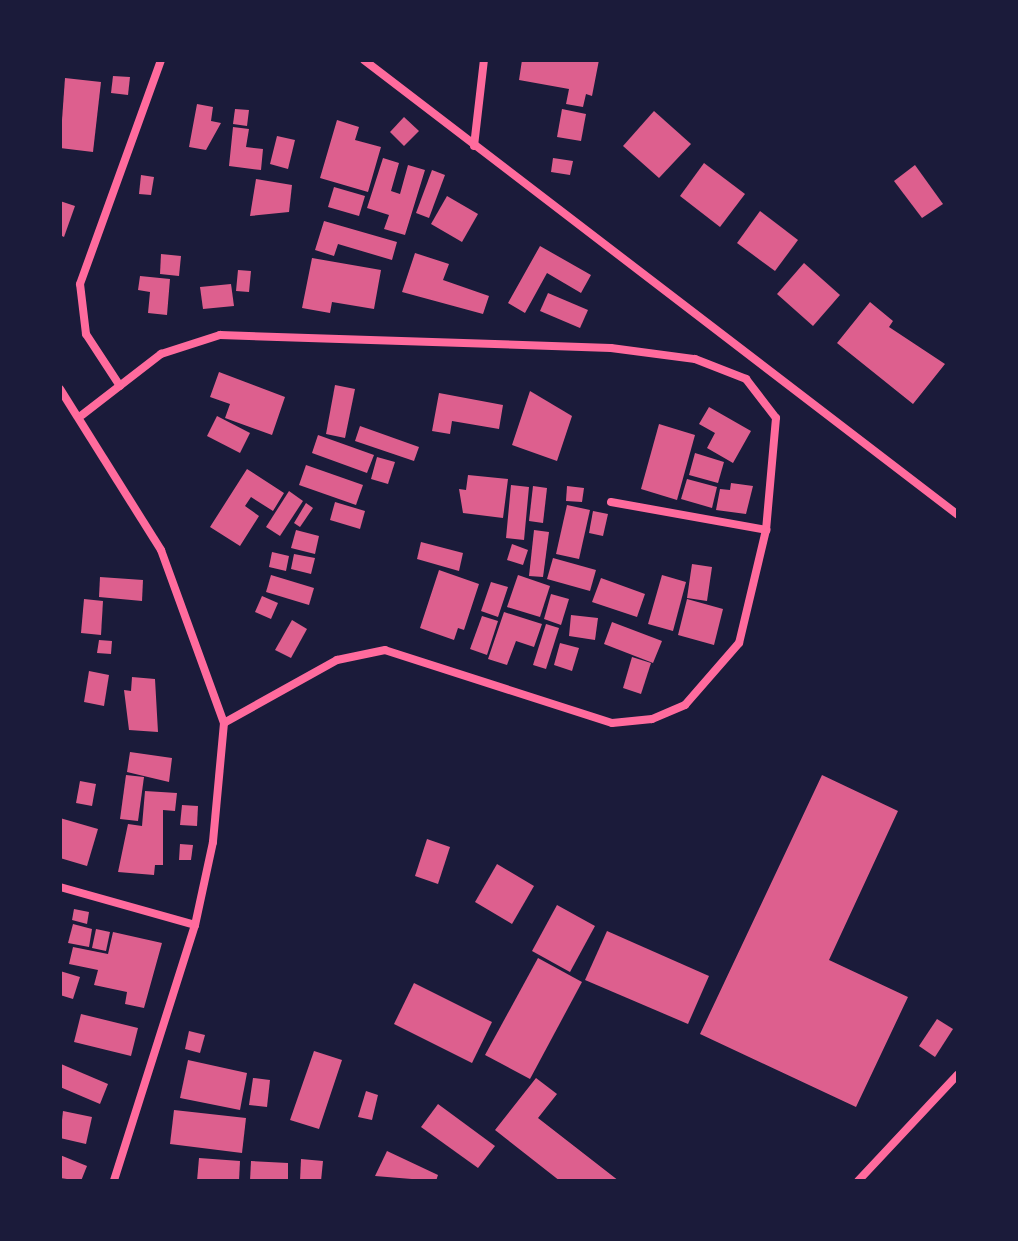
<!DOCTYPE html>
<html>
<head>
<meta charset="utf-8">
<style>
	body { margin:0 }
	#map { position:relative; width:1018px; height:1241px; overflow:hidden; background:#1b1b3a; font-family:"Public Sans",sans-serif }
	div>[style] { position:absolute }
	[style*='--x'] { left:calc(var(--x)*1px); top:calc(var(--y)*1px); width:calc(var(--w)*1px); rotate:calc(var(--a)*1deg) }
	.building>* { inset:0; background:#dd5f8e }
	.minor>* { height:8px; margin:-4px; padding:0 4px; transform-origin:4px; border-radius:4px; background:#ff6b9d }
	span { translate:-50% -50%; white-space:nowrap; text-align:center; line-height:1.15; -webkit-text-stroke:8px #1b1b3a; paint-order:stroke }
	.frame { position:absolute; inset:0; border:62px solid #1b1b3a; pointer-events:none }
</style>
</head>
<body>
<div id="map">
	<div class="building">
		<i style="clip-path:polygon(522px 60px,599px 60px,592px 96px,586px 94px,583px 107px,566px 104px,569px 89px,519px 80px)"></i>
		<i style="clip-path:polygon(113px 76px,130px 77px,128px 95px,111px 93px)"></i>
		<i style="clip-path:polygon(65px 78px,101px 82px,93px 152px,60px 148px)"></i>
		<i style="clip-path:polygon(197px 104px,213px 107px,211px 121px,221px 123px,206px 150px,189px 147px)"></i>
		<i style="clip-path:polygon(235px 109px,249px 110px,247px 126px,233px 124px)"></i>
		<i style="clip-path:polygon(562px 109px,586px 114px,581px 141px,557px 137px)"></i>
		<i style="clip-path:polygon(654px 111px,691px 144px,659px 178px,623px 146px)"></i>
		<i style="clip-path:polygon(404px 117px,419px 131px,404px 146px,390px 132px)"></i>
		<i style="clip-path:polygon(337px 120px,359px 127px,355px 140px,381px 147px,368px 192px,320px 178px)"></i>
		<i style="clip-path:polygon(233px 127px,249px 129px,246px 147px,263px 149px,261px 170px,229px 166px)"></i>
		<i style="clip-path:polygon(277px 136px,295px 140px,288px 169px,270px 164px)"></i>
		<i style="clip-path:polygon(383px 158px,399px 163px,391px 191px,400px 194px,408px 165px,425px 170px,405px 235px,384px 229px,389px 215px,367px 208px)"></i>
		<i style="clip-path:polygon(553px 158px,573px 161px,570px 175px,551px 172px)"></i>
		<i style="clip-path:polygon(704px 163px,745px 194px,720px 227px,680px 196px)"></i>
		<i style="clip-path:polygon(915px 165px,943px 204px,922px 218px,894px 181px)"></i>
		<i style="clip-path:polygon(432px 170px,445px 175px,429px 218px,416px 213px)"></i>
		<i style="clip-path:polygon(141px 175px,154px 177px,151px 195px,139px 194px)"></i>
		<i style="clip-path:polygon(256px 179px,292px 185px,289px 212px,250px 216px)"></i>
		<i style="clip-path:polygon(334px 187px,365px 196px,359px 216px,328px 207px)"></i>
		<i style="clip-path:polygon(447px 196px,478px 214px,462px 242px,431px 224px)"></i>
		<i style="clip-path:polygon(60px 201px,75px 206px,64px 237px,60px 235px)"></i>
		<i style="clip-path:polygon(760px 211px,798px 240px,775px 271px,737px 243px)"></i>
		<i style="clip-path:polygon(324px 221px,397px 242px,392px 260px,338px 244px,334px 256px,315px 250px)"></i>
		<i style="clip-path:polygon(540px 246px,591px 275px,581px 293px,547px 273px,525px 313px,508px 303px)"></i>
		<i style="clip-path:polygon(415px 253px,449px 264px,443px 280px,489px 296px,483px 314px,402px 292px)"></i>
		<i style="clip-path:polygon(161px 254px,181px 256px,179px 276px,160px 274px)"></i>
		<i style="clip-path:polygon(312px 258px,381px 270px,374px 309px,332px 302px,330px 313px,302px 308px)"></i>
		<i style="clip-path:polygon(804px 263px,840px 295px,813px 326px,777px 294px)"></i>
		<i style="clip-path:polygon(238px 270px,251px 271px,249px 292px,236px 291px)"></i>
		<i style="clip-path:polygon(140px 276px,170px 279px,167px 315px,148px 313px,150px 292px,138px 290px)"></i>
		<i style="clip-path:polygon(231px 284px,234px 306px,203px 309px,200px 287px)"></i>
		<i style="clip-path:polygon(548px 293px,588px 310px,580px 328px,540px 311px)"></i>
		<i style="clip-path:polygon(870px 302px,893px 321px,889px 327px,945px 364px,913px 404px,837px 343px)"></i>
		<i style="clip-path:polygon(219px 372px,285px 397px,272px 435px,225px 418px,230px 404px,210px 397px)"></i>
		<i style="clip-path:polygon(335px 385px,355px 389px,345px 438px,326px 434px)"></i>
		<i style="clip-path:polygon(530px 391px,572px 416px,557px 461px,512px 445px)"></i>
		<i style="clip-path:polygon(439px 393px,503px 405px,499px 429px,452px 421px,450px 434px,432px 431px)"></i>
		<i style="clip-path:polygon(709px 407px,751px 431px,733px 463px,707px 448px,715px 433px,699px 424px)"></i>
		<i style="clip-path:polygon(217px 416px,250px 433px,240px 453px,207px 436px)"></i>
		<i style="clip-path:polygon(659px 424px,695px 435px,677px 500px,641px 489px)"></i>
		<i style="clip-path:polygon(360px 426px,419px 447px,414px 461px,355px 441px)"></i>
		<i style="clip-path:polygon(318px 435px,374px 455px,367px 473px,312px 453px)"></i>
		<i style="clip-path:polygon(695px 453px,724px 462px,718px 483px,689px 475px)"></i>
		<i style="clip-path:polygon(377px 457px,395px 462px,388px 484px,371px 479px)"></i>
		<i style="clip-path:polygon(306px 465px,363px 485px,356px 505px,299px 485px)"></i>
		<i style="clip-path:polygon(247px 469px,284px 493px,273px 511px,251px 497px,245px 506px,259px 516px,240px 546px,210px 527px)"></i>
		<i style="clip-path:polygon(468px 475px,508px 479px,503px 518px,463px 513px,459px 489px,466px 490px)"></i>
		<i style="clip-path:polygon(687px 479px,717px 487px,712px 508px,681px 499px)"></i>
		<i style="clip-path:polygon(731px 483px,753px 486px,746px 514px,716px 510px,720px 489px,730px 490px)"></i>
		<i style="clip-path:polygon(511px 485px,529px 487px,524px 540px,506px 538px)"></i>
		<i style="clip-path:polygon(533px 486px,547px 488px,543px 523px,529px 521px)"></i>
		<i style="clip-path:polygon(567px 486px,584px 488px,582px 502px,566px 501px)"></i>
		<i style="clip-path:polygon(289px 491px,303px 501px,280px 536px,266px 527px)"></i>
		<i style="clip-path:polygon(335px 502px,365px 511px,360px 529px,330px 520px)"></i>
		<i style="clip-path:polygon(306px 503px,313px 508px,300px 527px,294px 523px)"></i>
		<i style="clip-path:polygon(567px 505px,590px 510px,579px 559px,556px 554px)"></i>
		<i style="clip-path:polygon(593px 511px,608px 514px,603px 536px,589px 533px)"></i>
		<i style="clip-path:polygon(296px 530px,319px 536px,315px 554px,291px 548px)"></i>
		<i style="clip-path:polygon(534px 530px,549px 532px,543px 577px,529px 576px)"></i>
		<i style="clip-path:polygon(421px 542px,463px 553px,459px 571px,417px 559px)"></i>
		<i style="clip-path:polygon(512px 544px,528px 550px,523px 565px,507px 560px)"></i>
		<i style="clip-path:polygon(272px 552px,289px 556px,286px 571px,269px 567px)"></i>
		<i style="clip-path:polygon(294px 554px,315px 558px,311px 574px,291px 569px)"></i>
		<i style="clip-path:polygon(553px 558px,596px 570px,590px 591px,547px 579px)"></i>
		<i style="clip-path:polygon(692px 564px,712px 567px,707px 601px,687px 598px)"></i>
		<i style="clip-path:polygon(439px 570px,479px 584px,464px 630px,458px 628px,454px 640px,420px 628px)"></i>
		<i style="clip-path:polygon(271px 575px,314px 588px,309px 605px,266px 592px)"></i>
		<i style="clip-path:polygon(518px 575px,550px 586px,540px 617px,507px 607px)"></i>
		<i style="clip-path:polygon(662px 575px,686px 582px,673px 631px,648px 624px)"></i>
		<i style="clip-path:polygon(100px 577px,143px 580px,142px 601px,99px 597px)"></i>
		<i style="clip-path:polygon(601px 578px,645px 594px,637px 617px,592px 602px)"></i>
		<i style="clip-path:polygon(491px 582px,508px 587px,498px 617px,481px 611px)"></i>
		<i style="clip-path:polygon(551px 594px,569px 599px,561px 625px,544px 619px)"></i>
		<i style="clip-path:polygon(262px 596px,278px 603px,271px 619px,255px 612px)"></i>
		<i style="clip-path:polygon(84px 599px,103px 601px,101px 635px,81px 633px)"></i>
		<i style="clip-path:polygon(687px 599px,723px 609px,714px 645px,678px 635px)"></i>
		<i style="clip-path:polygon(504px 612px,542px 624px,534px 647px,516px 641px,507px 665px,488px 659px)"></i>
		<i style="clip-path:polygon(571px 615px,598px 618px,595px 640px,569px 636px)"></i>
		<i style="clip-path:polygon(482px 616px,498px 621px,487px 655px,470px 649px)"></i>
		<i style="clip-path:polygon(292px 620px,307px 629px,291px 658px,275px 650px)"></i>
		<i style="clip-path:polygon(612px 622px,662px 641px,653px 663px,604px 644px)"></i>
		<i style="clip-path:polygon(546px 624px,559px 628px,546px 669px,533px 665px)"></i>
		<i style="clip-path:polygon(99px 640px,112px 641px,111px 654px,97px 653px)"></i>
		<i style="clip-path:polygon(560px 643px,579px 648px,572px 671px,554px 665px)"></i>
		<i style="clip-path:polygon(632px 657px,651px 663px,641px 694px,623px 688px)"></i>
		<i style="clip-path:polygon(89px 671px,109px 675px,104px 706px,84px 702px)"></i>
		<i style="clip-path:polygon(132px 677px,155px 679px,158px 732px,129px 730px,124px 690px,131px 691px)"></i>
		<i style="clip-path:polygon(130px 752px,172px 758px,169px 782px,127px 772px)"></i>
		<i style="clip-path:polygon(126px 775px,144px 777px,138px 821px,120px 819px)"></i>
		<i style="clip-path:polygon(822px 775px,898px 811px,829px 960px,908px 997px,856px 1107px,700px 1034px)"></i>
		<i style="clip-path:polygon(80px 781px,96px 784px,92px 806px,76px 803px)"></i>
		<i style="clip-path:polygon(145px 791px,177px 793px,175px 811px,163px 810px,163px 865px,155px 865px,154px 875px,118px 872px,128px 824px,142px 826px)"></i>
		<i style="clip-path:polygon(182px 805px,198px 806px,197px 826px,180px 825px)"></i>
		<i style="clip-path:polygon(60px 818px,98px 829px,87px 866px,60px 858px)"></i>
		<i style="clip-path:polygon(427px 839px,450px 847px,438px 884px,415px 876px)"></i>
		<i style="clip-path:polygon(180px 844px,193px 845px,191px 860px,179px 860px)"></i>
		<i style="clip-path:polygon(497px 864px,534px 886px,512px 924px,475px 902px)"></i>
		<i style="clip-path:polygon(557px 905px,595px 926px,570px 972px,532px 951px)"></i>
		<i style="clip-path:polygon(74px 909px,89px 912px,87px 924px,72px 920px)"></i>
		<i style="clip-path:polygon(73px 924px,92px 929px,89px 947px,68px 943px)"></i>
		<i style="clip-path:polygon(96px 929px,110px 932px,106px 951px,92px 948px)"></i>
		<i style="clip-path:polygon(607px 931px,709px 976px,688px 1024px,585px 980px)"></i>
		<i style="clip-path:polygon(113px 932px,162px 943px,144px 1008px,125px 1004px,127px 992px,94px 985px,98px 970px,69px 964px,73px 947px,108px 954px)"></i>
		<i style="clip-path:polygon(538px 958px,582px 982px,530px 1079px,485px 1055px)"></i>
		<i style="clip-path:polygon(60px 971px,80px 977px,73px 999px,60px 995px)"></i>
		<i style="clip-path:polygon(414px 983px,492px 1022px,472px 1063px,394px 1024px)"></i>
		<i style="clip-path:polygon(81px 1014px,138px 1028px,131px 1056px,74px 1042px)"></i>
		<i style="clip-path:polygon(937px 1019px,953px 1029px,935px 1057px,919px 1046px)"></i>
		<i style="clip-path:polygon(189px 1031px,205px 1035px,200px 1053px,185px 1049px)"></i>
		<i style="clip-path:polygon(314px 1051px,342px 1060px,319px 1129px,290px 1120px)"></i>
		<i style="clip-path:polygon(188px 1060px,247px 1073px,240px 1110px,180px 1098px)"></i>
		<i style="clip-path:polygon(61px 1064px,108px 1084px,100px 1104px,60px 1087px)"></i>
		<i style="clip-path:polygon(253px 1078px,270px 1080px,267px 1107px,249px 1105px)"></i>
		<i style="clip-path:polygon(536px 1078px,557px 1094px,538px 1118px,619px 1181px,560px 1181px,495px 1130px)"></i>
		<i style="clip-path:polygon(366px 1091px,378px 1095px,372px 1120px,358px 1117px)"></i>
		<i style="clip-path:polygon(438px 1104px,495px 1146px,478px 1168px,421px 1127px)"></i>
		<i style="clip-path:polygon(174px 1110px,246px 1118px,242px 1153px,170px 1144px)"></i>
		<i style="clip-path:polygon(63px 1111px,92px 1117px,86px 1144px,60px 1138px)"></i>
		<i style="clip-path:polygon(387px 1151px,438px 1175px,436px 1181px,375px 1176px)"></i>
		<i style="clip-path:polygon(60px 1155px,87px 1166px,81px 1181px,60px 1178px)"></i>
		<i style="clip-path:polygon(199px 1158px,240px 1161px,239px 1181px,197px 1181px)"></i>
		<i style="clip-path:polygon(301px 1159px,323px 1161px,321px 1181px,300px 1181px)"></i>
		<i style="clip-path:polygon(251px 1161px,288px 1163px,288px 1181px,250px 1181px)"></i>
	</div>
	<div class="minor">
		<i style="--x:364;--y:60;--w:748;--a:37.45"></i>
		<i style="--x:474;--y:146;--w:87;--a:-83.4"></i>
		<i style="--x:120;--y:386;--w:62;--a:-123.2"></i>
		<i style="--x:86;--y:334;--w:50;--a:-96.8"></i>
		<i style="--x:80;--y:284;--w:238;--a:-70.1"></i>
		<i style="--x:60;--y:389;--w:190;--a:57.9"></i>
		<i style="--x:161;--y:550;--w:184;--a:70"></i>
		<i style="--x:224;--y:723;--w:120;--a:95.3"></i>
		<i style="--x:213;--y:842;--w:85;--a:102.2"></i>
		<i style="--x:195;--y:925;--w:269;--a:107.6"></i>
		<i style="--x:82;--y:415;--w:100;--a:-37.7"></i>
		<i style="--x:161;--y:354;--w:62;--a:-17.9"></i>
		<i style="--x:220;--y:335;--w:391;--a:1.9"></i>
		<i style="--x:611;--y:348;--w:85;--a:7.5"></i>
		<i style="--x:695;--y:359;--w:55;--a:21.4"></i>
		<i style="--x:746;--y:379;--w:49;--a:52.4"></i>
		<i style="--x:776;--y:418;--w:112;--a:95.1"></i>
		<i style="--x:766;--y:530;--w:116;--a:103.4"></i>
		<i style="--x:739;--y:643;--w:82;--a:131.1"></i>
		<i style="--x:685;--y:705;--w:36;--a:157"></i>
		<i style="--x:652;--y:719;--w:40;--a:174.3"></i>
		<i style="--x:612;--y:723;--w:238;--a:-162.2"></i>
		<i style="--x:385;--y:650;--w:49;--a:168.2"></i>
		<i style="--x:337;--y:660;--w:129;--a:150.9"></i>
		<i style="--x:611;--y:502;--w:158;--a:10.2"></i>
		<i style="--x:60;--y:887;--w:140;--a:15.7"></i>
		<i style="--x:858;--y:1181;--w:146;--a:-46.9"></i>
	</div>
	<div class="frame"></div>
</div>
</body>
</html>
